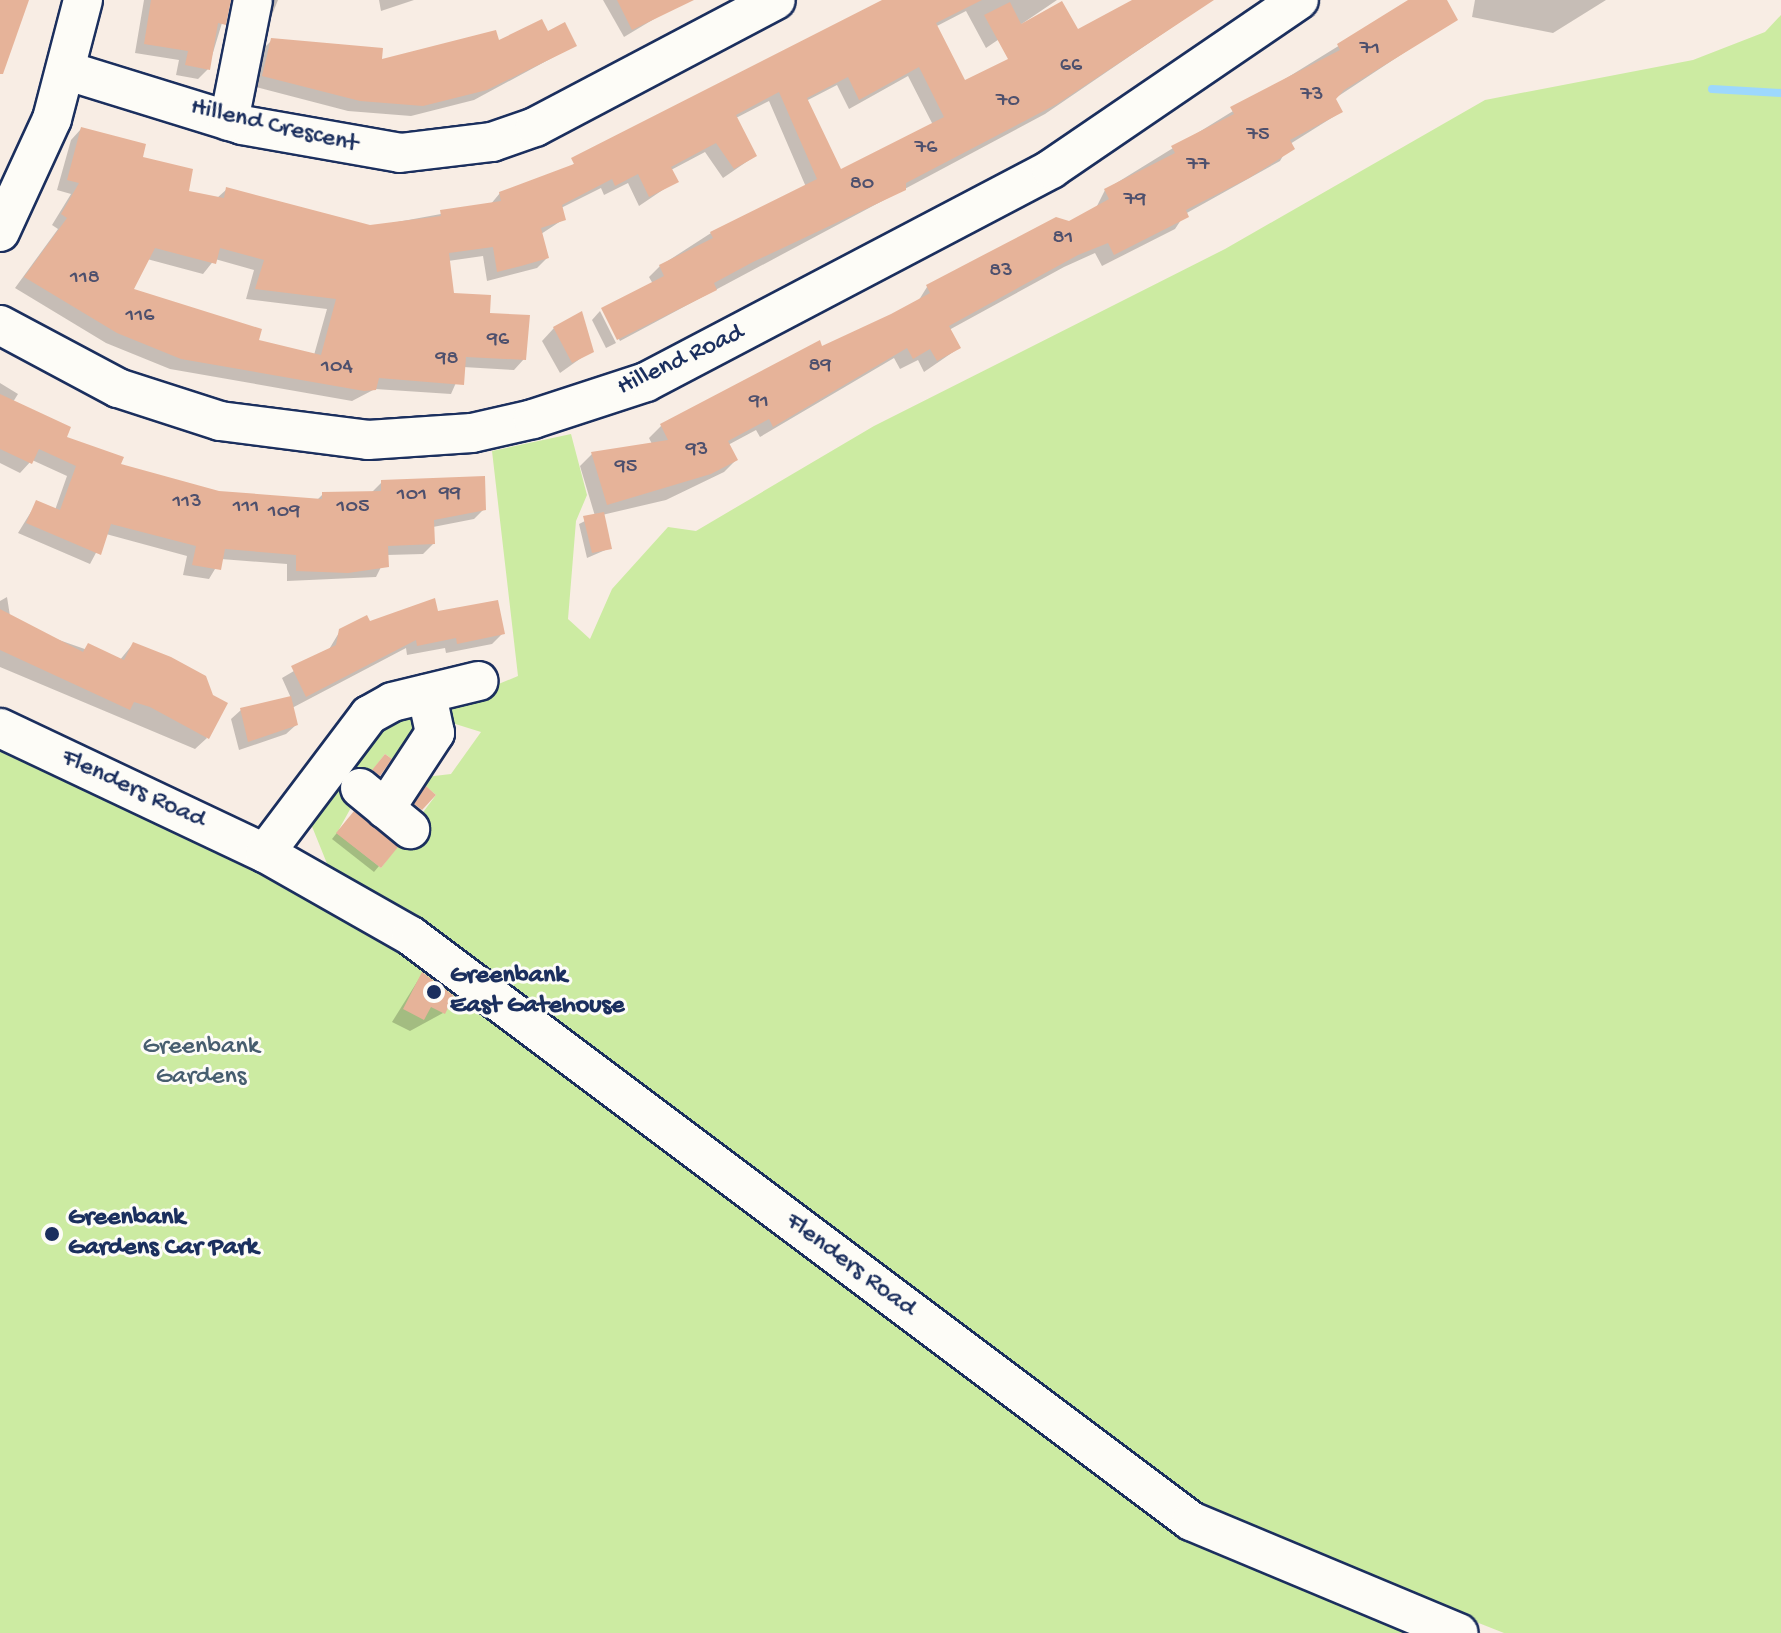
<!DOCTYPE html>
<html>
<head>
<meta charset="utf-8">
<style>
	body { margin:0 }
	#map { position:relative; width:1781px; height:1633px; overflow:hidden; background:#f8ede4; font-family:"Gochi Hand",sans-serif }
	div>[style] { position:absolute }
	[style*='--x'] { left:calc(var(--x)*1px); top:calc(var(--y)*1px); width:calc(var(--w)*1px); rotate:calc(var(--a)*1deg) }
	.green>* { inset:0; background:#cceba2 }
	.shadow>* { inset:0; background:#0003 }
	.stream>* { height:8px; margin:-4px; padding:0 4px; transform-origin:4px; border-radius:4px; background:#9dd8fd }
	.building>* { inset:0; background:#e6b399 }
	.roads { filter:drop-shadow(2px 0 #1b2f5e) drop-shadow(-2px 0 #1b2f5e) drop-shadow(0 2px #1b2f5e) drop-shadow(0 -2px #1b2f5e) }
	.minor>* { height:38px; margin:-19px; padding:0 19px; transform-origin:19px; border-radius:19px; background:#fdfcf7 }
	.dots>* { width:22px; height:22px; translate:-50% -50%; box-sizing:border-box; border:4px solid #fdfcf7; border-radius:50% }
	span { translate:-50% -50%; white-space:nowrap; text-align:center; line-height:1.15; -webkit-text-stroke:6px #fdfcf7; paint-order:stroke }
	.number-label { font-size:22px; color:#4e506d }
	.number-label span { -webkit-text-stroke-width:0 }
	.street-label { font-size:26px; color:#1b2f5e }
	.poi-label { font-size:26px; color:#1b2f5e; font-weight:700 }
	.left { translate:0 -50%; text-align:left }
	.park-label { font-size:26px; color:#475e6f }
</style>
</head>
<body>
<div id="map">
	<div class="green">
		<i style="clip-path:polygon(1781px 15px,1781px 1633px,1504px 1633px,1202px 1514px,330px 871px,311px 824px,318px 804px,382px 731px,410px 712px,422px 724px,395px 761px,385px 754px,370px 773px,337px 833px,381px 868px,436px 795px,417px 778px,451px 774px,481px 732px,449px 722px,448px 705px,518px 676px,492px 451px,571px 434px,587px 495px,576px 521px,568px 619px,590px 639px,612px 589px,668px 527px,696px 531px,874px 426px,1225px 249px,1485px 100px,1693px 60px,1765px 32px)"></i>
		<i style="clip-path:polygon(0 738px,299px 885px,495px 1005px,1116px 1480px,1430px 1633px,0 1633px)"></i>
	</div>
	<div class="shadow">
		<i style="clip-path:polygon(144px 0,229px 0,208px 69px,198px 79px,176px 75px,179px 60px,135px 53px)"></i>
		<i style="clip-path:polygon(261px 0,278px 0,262px 40px)"></i>
		<i style="clip-path:polygon(379px 0,414px 0,381px 11px)"></i>
		<i style="clip-path:polygon(603px 0,657px 0,664px 13px,624px 37px)"></i>
		<i style="clip-path:polygon(evenodd,884px 0,1057px 0,986px 48px,966px 11px,935px 27px,964px 83px,992px 79px,1137px 0,1212px 0,1045px 114px,620px 341px,602px 309px,653px 284px,649px 277px,660px 266px,711px 233px,806px 187px,769px 101px,736px 118px,755px 156px,723px 178px,705px 152px,671px 170px,676px 181px,639px 206px,628px 183px,604px 195px,601px 188px,561px 208px,564px 219px,541px 234px,547px 258px,537px 268px,487px 281px,483px 256px,448px 261px,452px 294px,488px 314px,524px 359px,514px 370px,463px 367px,451px 394px,375px 389px,352px 401px,170px 369px,106px 343px,15px 288px,58px 229px,52px 225px,71px 194px,57px 190px,71px 140px,81px 129px,187px 192px,217px 198px,227px 189px,370px 227px,490px 205px,500px 193px,561px 171px,884px 0,908px 76px,933px 125px,840px 172px,806px 101px,837px 85px,849px 109px,908px 76px,884px 0,147px 259px,203px 274px,215px 259px,254px 270px,246px 299px,327px 309px,314px 355px,256px 341px,132px 291px,147px 259px)"></i>
		<i style="clip-path:polygon(1413px 0,1445px 0,1455px 19px,1334px 99px,1341px 112px,1290px 144px,1280px 161px,1185px 214px,1175px 229px,1102px 266px,1095px 253px,1064px 267px,949px 330px,959px 348px,924px 372px,918px 360px,900px 369px,894px 358px,760px 437px,756px 430px,728px 445px,736px 460px,724px 472px,666px 500px,602px 515px,610px 548px,587px 558px,579px 524px,595px 516px,580px 466px,592px 454px,652px 444px,649px 438px,661px 426px,917px 303px,927px 287px,1056px 219px,1070px 223px,1096px 208px,1105px 190px)"></i>
		<i style="clip-path:polygon(1475px 0,1606px 0,1553px 33px,1472px 17px)"></i>
		<i style="clip-path:polygon(547px 34px,574px 46px,474px 100px,411px 116px,348px 111px,252px 86px,261px 51px,272px 40px,380px 61px)"></i>
		<i style="clip-path:polygon(600px 311px,616px 343px,606px 348px,592px 320px)"></i>
		<i style="clip-path:polygon(554px 328px,591px 351px,560px 373px,542px 341px)"></i>
		<i style="clip-path:polygon(0 383px,18px 394px,13px 402px,64px 438px,119px 465px,219px 493px,316px 501px,323px 494px,371px 493px,382px 482px,484px 509px,474px 519px,433px 527px,433px 544px,423px 554px,387px 555px,376px 577px,287px 581px,287px 564px,221px 559px,209px 579px,183px 575px,187px 556px,106px 534px,90px 564px,18px 533px,37px 502px,55px 510px,67px 476px,32px 460px,20px 473px,0 463px)"></i>
		<i style="clip-path:polygon(7px 597px,10px 616px,39px 633px,119px 661px,133px 644px,207px 738px,195px 749px,0 667px,0 601px)"></i>
		<i style="clip-path:polygon(436px 613px,503px 633px,492px 644px,446px 653px,445px 648px,407px 655px,406px 648px,292px 708px,296px 725px,286px 734px,239px 750px,231px 719px,241px 710px,291px 698px,282px 678px,328px 651px,340px 631px)"></i>
		<i style="clip-path:polygon(348px 819px,395px 847px,374px 872px,332px 839px)"></i>
		<i style="clip-path:polygon(422px 974px,443px 1013px,410px 1031px,392px 1022px)"></i>
	</div>
	<div class="stream">
		<i style="--x:1712;--y:89;--w:69;--a:3.3"></i>
	</div>
	<div class="building">
		<i style="clip-path:polygon(0 0,29px 0,3px 74px,0 74px)"></i>
		<i style="clip-path:polygon(151px 0,231px 0,226px 25px,218px 23px,210px 70px,185px 65px,188px 51px,144px 44px)"></i>
		<i style="clip-path:polygon(617px 0,694px 0,632px 30px)"></i>
		<i style="clip-path:polygon(evenodd,882px 0,982px 0,936px 23px,965px 80px,1008px 59px,984px 15px,1010px 2px,1021px 24px,1062px 1px,1078px 29px,1132px 0,1214px 0,1057px 104px,906px 183px,906px 190px,753px 262px,714px 283px,717px 290px,617px 340px,601px 308px,664px 276px,659px 265px,713px 238px,710px 232px,817px 179px,779px 92px,736px 115px,757px 156px,734px 169px,716px 143px,671px 167px,679px 182px,649px 197px,638px 174px,615px 186px,612px 179px,562px 205px,566px 220px,541px 228px,549px 258px,521px 266px,497px 272px,493px 247px,449px 253px,454px 293px,491px 295px,490px 313px,530px 315px,526px 360px,466px 357px,464px 385px,379px 378px,376px 390px,364px 391px,181px 359px,117px 333px,24px 277px,67px 218px,61px 214px,79px 183px,67px 180px,81px 127px,146px 144px,143px 157px,193px 169px,189px 191px,224px 198px,226px 187px,370px 225px,441px 216px,440px 210px,501px 201px,499px 192px,574px 164px,571px 158px,882px 0,919px 67px,944px 117px,841px 169px,807px 98px,848px 77px,859px 100px,919px 67px,882px 0,155px 248px,216px 264px,220px 248px,264px 260px,255px 289px,336px 299px,321px 355px,259px 340px,262px 329px,134px 289px,155px 248px)"></i>
		<i style="clip-path:polygon(1408px 0,1447px 0,1458px 20px,1344px 90px,1336px 99px,1343px 112px,1290px 140px,1295px 149px,1249px 178px,1186px 210px,1189px 217px,1114px 255px,1108px 243px,1078px 255px,949px 326px,961px 348px,937px 361px,930px 349px,913px 359px,907px 348px,773px 427px,769px 419px,728px 441px,738px 460px,711px 474px,607px 505px,591px 452px,668px 440px,660px 424px,820px 340px,822px 346px,891px 314px,930px 293px,926px 285px,1056px 217px,1069px 221px,1109px 199px,1104px 189px,1175px 153px,1171px 146px,1234px 114px,1230px 107px,1340px 50px,1337px 44px)"></i>
		<i style="clip-path:polygon(542px 19px,548px 31px,565px 22px,577px 46px,487px 90px,423px 106px,360px 101px,262px 76px,271px 38px,383px 48px,382px 59px,496px 30px,499px 40px)"></i>
		<i style="clip-path:polygon(582px 311px,594px 352px,572px 363px,553px 327px)"></i>
		<i style="clip-path:polygon(0 394px,71px 427px,67px 437px,124px 457px,121px 464px,219px 491px,322px 499px,322px 492px,381px 491px,381px 480px,485px 476px,486px 510px,434px 520px,435px 544px,388px 546px,389px 567px,348px 573px,296px 571px,296px 555px,225px 549px,221px 570px,192px 565px,196px 546px,111px 524px,101px 555px,26px 523px,36px 500px,60px 510px,76px 466px,39px 449px,32px 464px,0 449px)"></i>
		<i style="clip-path:polygon(604px 512px,612px 549px,592px 553px,583px 516px)"></i>
		<i style="clip-path:polygon(435px 598px,438px 611px,498px 600px,505px 634px,457px 644px,456px 638px,417px 646px,416px 640px,306px 697px,291px 666px,336px 645px,339px 629px,367px 615px,370px 621px)"></i>
		<i style="clip-path:polygon(0 609px,83px 652px,88px 643px,124px 660px,133px 642px,171px 657px,206px 676px,213px 695px,228px 703px,209px 739px,150px 707px,134px 702px,130px 710px,0 650px)"></i>
		<i style="clip-path:polygon(291px 696px,298px 725px,248px 742px,240px 708px)"></i>
		<i style="clip-path:polygon(385px 754px,392px 759px,380px 776px,372px 770px)"></i>
		<i style="clip-path:polygon(426px 786px,436px 795px,422px 810px,414px 804px)"></i>
		<i style="clip-path:polygon(354px 811px,398px 847px,381px 868px,336px 833px)"></i>
		<i style="clip-path:polygon(422px 972px,454px 996px,445px 1014px,431px 1007px,424px 1020px,403px 1009px)"></i>
	</div>
	<div class="roads">
		<div class="minor">
			<i style="--x:68;--y:71;--w:182;--a:17.2"></i>
			<i style="--x:242;--y:125;--w:160;--a:10"></i>
			<i style="--x:400;--y:153;--w:93;--a:-6.8"></i>
			<i style="--x:492;--y:142;--w:46;--a:-19.2"></i>
			<i style="--x:535;--y:127;--w:272;--a:-27.8"></i>
			<i style="--x:229;--y:121;--w:123;--a:-78.8"></i>
			<i style="--x:0;--y:232;--w:124;--a:-65.3"></i>
			<i style="--x:52;--y:119;--w:123;--a:-75.4"></i>
			<i style="--x:0;--y:325;--w:134;--a:28.1"></i>
			<i style="--x:118;--y:388;--w:107;--a:17.9"></i>
			<i style="--x:220;--y:421;--w:149;--a:7.3"></i>
			<i style="--x:368;--y:440;--w:104;--a:-3.9"></i>
			<i style="--x:472;--y:433;--w:63;--a:-12.9"></i>
			<i style="--x:533;--y:419;--w:119;--a:-18.1"></i>
			<i style="--x:646;--y:382;--w:458;--a:-27.7"></i>
			<i style="--x:1051;--y:169;--w:300;--a:-34.3"></i>
			<i style="--x:0;--y:728;--w:293;--a:25.3"></i>
			<i style="--x:265;--y:853;--w:168;--a:29.6"></i>
			<i style="--x:411;--y:936;--w:975;--a:36.87"></i>
			<i style="--x:1191;--y:1521;--w:290;--a:22.7"></i>
			<i style="--x:360;--y:788;--w:65;--a:39.4"></i>
			<i style="--x:385;--y:809;--w:91;--a:-56.7"></i>
			<i style="--x:435;--y:733;--w:40;--a:-102"></i>
			<i style="--x:265;--y:853;--w:173;--a:-53"></i>
			<i style="--x:369;--y:715;--w:26;--a:-29"></i>
			<i style="--x:392;--y:702;--w:89;--a:-13.6"></i>
		</div>
	</div>
	<div class="dots">
		<i style="left:434px;top:992px;background:#1b2f5e"></i>
		<i style="left:52px;top:1234px;background:#1b2f5e"></i>
	</div>
	<div class="number-label">
		<span style="left:1370px;top:50px">71</span>
		<span style="left:1071px;top:67px">66</span>
		<span style="left:1312px;top:96px">73</span>
		<span style="left:1008px;top:102px">70</span>
		<span style="left:1258px;top:136px">75</span>
		<span style="left:926px;top:149px">76</span>
		<span style="left:1198px;top:166px">77</span>
		<span style="left:862px;top:185px">80</span>
		<span style="left:1135px;top:201px">79</span>
		<span style="left:1063px;top:239px">81</span>
		<span style="left:1001px;top:272px">83</span>
		<span style="left:85px;top:279px">118</span>
		<span style="left:140px;top:317px">116</span>
		<span style="left:498px;top:341px">96</span>
		<span style="left:447px;top:360px">98</span>
		<span style="left:820px;top:367px">89</span>
		<span style="left:337px;top:368px">104</span>
		<span style="left:759px;top:403px">91</span>
		<span style="left:697px;top:451px">93</span>
		<span style="left:626px;top:468px">95</span>
		<span style="left:450px;top:495px">99</span>
		<span style="left:412px;top:496px">101</span>
		<span style="left:187px;top:503px">113</span>
		<span style="left:246px;top:508px">111</span>
		<span style="left:353px;top:508px">105</span>
		<span style="left:284px;top:513px">109</span>
	</div>
	<div class="street-label">
		<span style="left:274px;top:127px;rotate:13deg">Hillend Crescent</span>
		<span style="left:681px;top:361px;rotate:-25deg">Hillend Road</span>
		<span style="left:133px;top:790px;rotate:25deg">Flenders Road</span>
		<span style="left:850px;top:1266px;rotate:37deg">Flenders Road</span>
	</div>
	<div class="poi-label">
		<span class="left" style="left:450px;top:992px">Greenbank<br>East Gatehouse</span>
		<span class="left" style="left:68px;top:1234px">Greenbank<br>Gardens Car Park</span>
	</div>
	<div class="park-label">
		<span style="left:201px;top:1063px">Greenbank<br>Gardens</span>
	</div>
</div>
</body>
</html>
